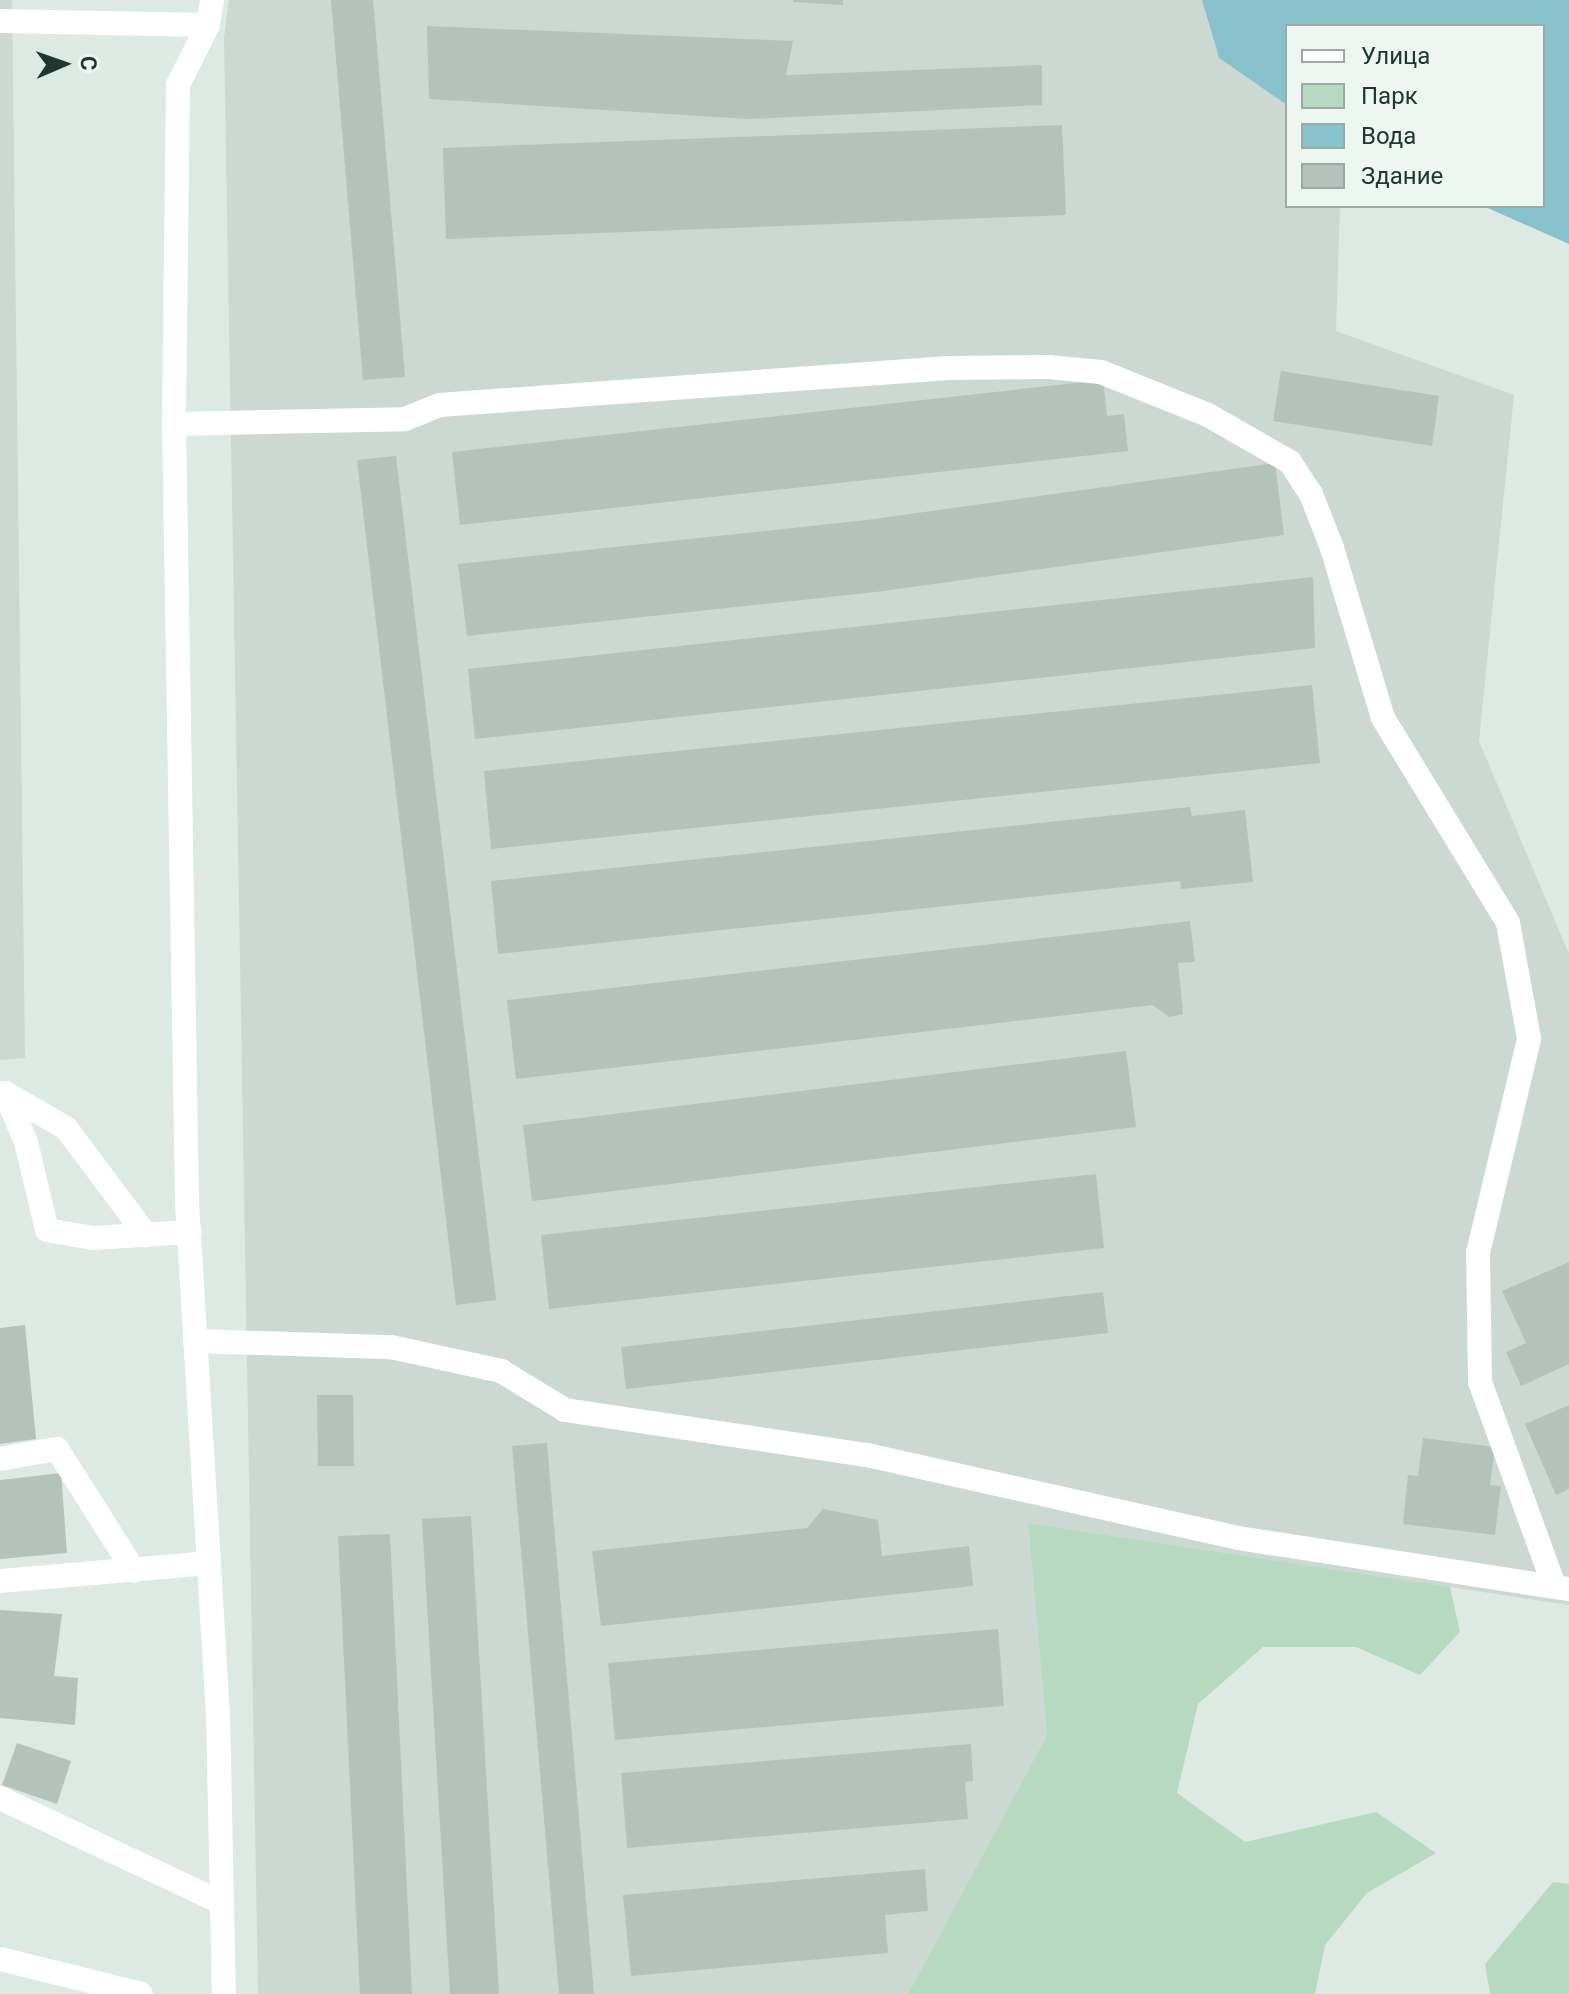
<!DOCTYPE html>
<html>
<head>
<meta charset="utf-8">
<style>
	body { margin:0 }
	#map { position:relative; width:1569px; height:1994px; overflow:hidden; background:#dde9e3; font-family:Roboto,sans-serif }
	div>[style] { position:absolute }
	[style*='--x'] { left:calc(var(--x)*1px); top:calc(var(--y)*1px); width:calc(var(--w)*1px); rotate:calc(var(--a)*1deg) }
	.built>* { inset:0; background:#ccd8d2 }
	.green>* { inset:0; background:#b7d9c0 }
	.water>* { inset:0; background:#87c2cc }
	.building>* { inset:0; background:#b3c3bc }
	.minor>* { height:24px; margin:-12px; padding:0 12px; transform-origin:12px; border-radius:12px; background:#fff }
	span { translate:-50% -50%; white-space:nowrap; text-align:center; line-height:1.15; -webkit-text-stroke:7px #edf6f1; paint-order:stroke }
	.legend { position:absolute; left:1285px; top:24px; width:260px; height:184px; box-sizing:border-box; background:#edf6f1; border:2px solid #9baaa4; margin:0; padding:10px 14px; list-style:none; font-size:24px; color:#203731 }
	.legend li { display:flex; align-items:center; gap:16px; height:40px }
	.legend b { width:40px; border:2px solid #9baaa4 }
	.north { position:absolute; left:24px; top:24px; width:80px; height:80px; -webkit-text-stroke:6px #edf6f1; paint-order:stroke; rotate:88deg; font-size:22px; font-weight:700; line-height:32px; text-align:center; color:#203731 }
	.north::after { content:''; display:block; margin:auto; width:28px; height:36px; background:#203731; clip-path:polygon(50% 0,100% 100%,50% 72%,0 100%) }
</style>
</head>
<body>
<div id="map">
	<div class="built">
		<i style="clip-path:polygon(0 0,12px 0,25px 1058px,0 1060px)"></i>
		<i style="clip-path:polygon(229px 0,1202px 0,1219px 58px,1287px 105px,1287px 206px,1340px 206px,1336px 331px,1514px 395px,1479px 741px,1569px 954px,1569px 1605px,1028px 1523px,1047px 1735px,908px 1994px,258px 1994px,224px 38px)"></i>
	</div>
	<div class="green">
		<i style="clip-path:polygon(1028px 1523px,1450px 1587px,1460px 1632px,1420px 1675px,1356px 1647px,1263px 1647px,1198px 1704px,1177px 1793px,1245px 1842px,1376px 1812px,1436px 1853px,1367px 1893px,1325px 1945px,1315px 1994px,908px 1994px,1047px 1735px)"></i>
		<i style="clip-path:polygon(1553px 1882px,1569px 1884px,1569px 1994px,1490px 1994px,1485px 1964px)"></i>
	</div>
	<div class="water">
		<i style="clip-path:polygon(1202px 0,1569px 0,1569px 244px,1483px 206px,1543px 206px,1543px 26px,1287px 26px,1287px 105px,1219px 58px)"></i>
	</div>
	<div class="building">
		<i style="clip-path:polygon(331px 0,373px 0,405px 377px,363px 380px)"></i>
		<i style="clip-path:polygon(793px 0,843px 0,843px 5px,793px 2px)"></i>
		<i style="clip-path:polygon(427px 26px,793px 41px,786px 75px,1042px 65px,1042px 105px,749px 119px,429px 99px)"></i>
		<i style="clip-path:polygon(1062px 125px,1066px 215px,446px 239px,443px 148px)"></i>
		<i style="clip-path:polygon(1281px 371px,1439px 396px,1432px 446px,1273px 421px)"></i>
		<i style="clip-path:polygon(1103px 380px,1107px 416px,1124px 414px,1128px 451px,460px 525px,452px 452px)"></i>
		<i style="clip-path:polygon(396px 456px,496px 1300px,456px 1305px,357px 460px)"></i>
		<i style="clip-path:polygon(1275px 463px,1284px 535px,876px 592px,467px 636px,458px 564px,867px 520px)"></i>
		<i style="clip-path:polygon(1313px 577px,1315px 648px,475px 739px,468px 669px)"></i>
		<i style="clip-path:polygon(1312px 685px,1320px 763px,491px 849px,484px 771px)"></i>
		<i style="clip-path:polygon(1190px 807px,1192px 816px,1245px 810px,1253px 882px,1181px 889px,1180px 881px,498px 954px,491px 881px)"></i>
		<i style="clip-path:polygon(1190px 921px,1195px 962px,1178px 963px,1183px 1014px,1169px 1017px,1153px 1005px,516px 1079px,507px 1000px)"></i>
		<i style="clip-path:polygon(1126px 1051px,1136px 1127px,532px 1201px,523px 1125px)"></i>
		<i style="clip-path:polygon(1096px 1174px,1104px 1248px,549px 1309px,541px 1235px)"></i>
		<i style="clip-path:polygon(1569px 1262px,1569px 1364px,1521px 1386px,1506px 1352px,1526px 1343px,1502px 1291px)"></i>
		<i style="clip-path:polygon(1103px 1292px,1108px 1333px,626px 1389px,621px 1347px)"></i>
		<i style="clip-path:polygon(25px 1325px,36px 1439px,0 1444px,0 1328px)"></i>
		<i style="clip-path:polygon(317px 1395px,353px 1395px,354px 1466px,318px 1466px)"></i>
		<i style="clip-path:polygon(1569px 1405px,1569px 1489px,1556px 1495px,1525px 1424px)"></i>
		<i style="clip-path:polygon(1423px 1438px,1495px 1447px,1490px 1485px,1501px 1486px,1495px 1535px,1403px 1524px,1408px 1475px,1418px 1476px)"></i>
		<i style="clip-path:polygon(547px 1443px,594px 1994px,559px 1994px,512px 1446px)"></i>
		<i style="clip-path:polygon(61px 1473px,67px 1553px,0 1559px,0 1480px)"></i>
		<i style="clip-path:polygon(823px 1509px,878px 1520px,882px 1556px,969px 1546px,973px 1586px,601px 1626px,592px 1551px,807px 1528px)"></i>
		<i style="clip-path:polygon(471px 1516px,499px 1994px,450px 1994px,422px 1519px)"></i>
		<i style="clip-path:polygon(390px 1534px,412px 1994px,360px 1994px,338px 1536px)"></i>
		<i style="clip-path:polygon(0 1610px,62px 1614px,54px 1676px,78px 1678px,75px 1725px,0 1718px)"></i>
		<i style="clip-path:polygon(998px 1629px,1004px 1706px,615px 1740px,608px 1663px)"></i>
		<i style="clip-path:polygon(17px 1743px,71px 1761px,57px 1804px,2px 1785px)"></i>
		<i style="clip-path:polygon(971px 1744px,973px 1781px,965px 1782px,968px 1819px,627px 1848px,621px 1773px)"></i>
		<i style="clip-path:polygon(925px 1869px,928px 1911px,885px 1915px,888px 1953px,631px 1976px,623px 1895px)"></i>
	</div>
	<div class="minor">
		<i style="--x:212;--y:0;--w:25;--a:99"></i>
		<i style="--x:208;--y:25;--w:67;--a:116.6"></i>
		<i style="--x:178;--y:85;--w:339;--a:90.7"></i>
		<i style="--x:174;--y:424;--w:778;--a:89.04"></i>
		<i style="--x:187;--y:1202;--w:513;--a:86.54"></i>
		<i style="--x:218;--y:1714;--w:280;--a:88.8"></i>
		<i style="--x:0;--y:21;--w:208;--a:1.1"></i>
		<i style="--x:174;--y:424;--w:231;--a:-1.2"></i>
		<i style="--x:405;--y:419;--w:37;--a:-22"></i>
		<i style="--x:439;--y:405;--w:511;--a:-4.15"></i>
		<i style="--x:949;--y:368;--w:99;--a:-0.6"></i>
		<i style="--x:1048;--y:367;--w:53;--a:5.4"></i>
		<i style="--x:1101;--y:372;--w:115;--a:21.9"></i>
		<i style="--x:1208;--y:415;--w:95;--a:29.8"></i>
		<i style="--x:1290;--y:462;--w:38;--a:57"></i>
		<i style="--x:1311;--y:494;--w:58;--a:68.7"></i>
		<i style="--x:1332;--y:548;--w:177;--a:73.3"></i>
		<i style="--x:1383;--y:718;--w:240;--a:58.6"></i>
		<i style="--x:1508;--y:923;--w:118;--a:79.7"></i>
		<i style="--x:1529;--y:1039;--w:220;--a:103.4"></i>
		<i style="--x:1478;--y:1253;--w:129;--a:89.1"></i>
		<i style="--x:1480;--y:1382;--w:214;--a:70"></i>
		<i style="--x:0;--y:1093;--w:5;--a:0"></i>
		<i style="--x:5;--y:1093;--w:53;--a:66.8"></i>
		<i style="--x:26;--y:1142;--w:90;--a:76.6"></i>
		<i style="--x:47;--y:1230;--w:47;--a:9.9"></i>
		<i style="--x:93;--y:1238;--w:97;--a:-3.5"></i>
		<i style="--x:5;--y:1093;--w:70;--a:29.8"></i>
		<i style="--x:66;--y:1128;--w:134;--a:53.2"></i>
		<i style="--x:195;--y:1341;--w:196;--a:1.8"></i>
		<i style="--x:391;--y:1347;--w:113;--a:12.3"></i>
		<i style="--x:501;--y:1371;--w:75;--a:31.4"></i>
		<i style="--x:565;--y:1410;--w:305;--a:8.5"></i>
		<i style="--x:867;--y:1455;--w:380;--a:12.6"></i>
		<i style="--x:1238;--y:1538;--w:335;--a:8.8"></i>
		<i style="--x:0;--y:1459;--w:58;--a:-10"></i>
		<i style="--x:57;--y:1449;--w:144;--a:57.7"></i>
		<i style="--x:0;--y:1581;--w:210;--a:-4.9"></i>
		<i style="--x:0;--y:1798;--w:241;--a:25.3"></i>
		<i style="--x:0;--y:1959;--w:145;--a:13.9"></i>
	</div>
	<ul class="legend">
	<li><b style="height:10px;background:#fff"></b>Улица</li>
	<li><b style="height:22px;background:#b7d9c0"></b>Парк</li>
	<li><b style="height:22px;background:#87c2cc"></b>Вода</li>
	<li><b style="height:22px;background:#b3c3bc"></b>Здание</li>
	</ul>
	<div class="north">С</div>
</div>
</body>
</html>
